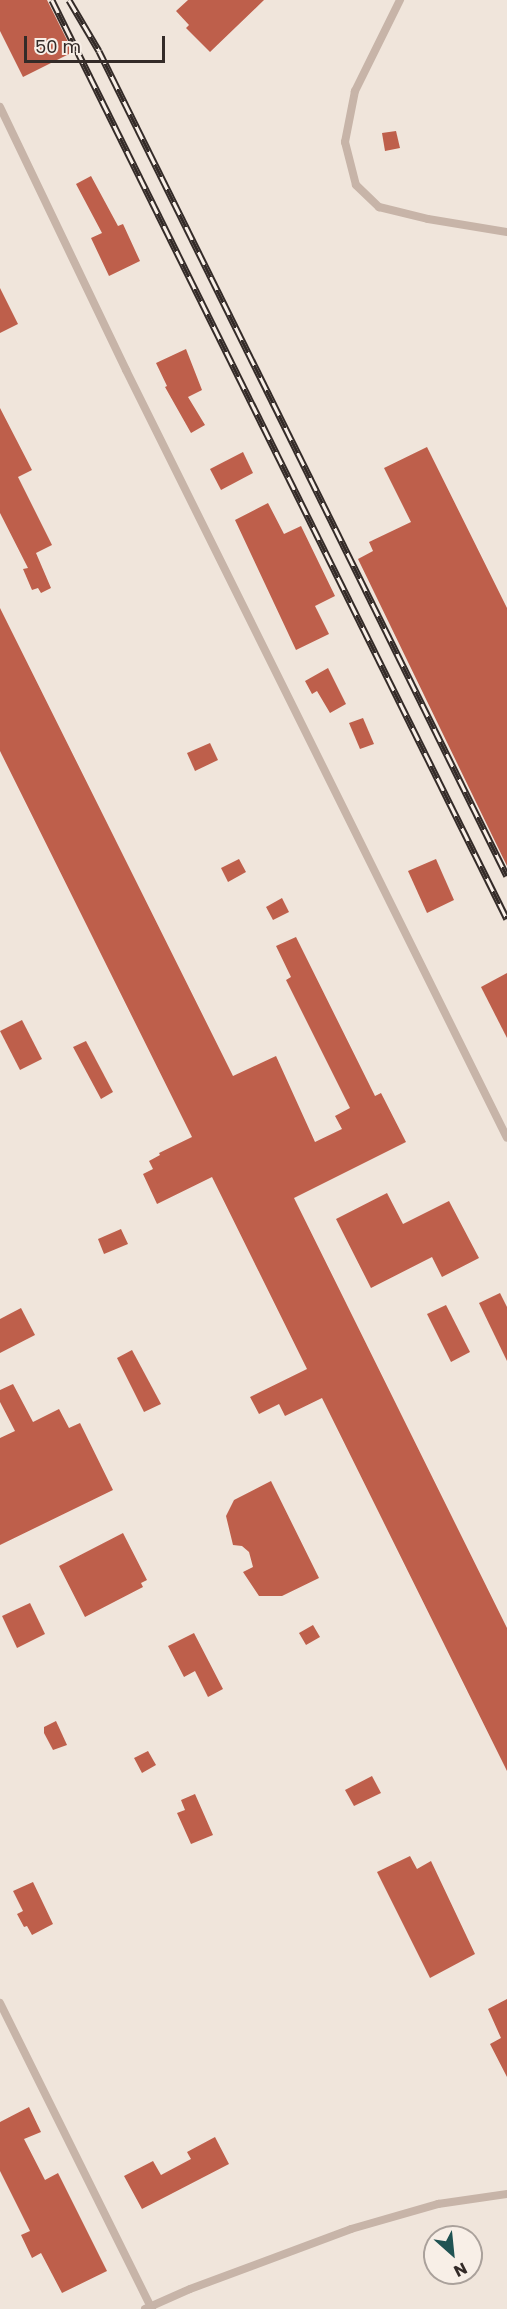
<!DOCTYPE html>
<html>
<head>
<meta charset="utf-8">
<style>
	body { margin:0 }
	#map { position:relative; width:507px; height:2309px; overflow:hidden; background:#f0e5db; font-family:Poppins,sans-serif }
	div>[style] { position:absolute }
	[style*='--x'] { left:calc(var(--x)*1px); top:calc(var(--y)*1px); width:calc(var(--w)*1px); rotate:calc(var(--a)*1deg) }
	.building>* { inset:0; background:#be5f4b }
	.lane>* { height:8px; margin:-4px; padding:0 4px; transform-origin:4px; border-radius:4px; background:#c7b4a8 }
	.rail>* { height:7px; margin-top:-3.5px; transform-origin:0; background:repeating-linear-gradient(90deg,#f8efe7 0 14px,#342b28 0 28px); box-sizing:border-box; border-block:2px solid #342b28 }
	span { translate:-50% -50%; white-space:nowrap; text-align:center; line-height:1.15; -webkit-text-stroke:6px #f8efe7; paint-order:stroke }
	.north { position:absolute; left:423px; top:2225px; width:60px; height:60px; box-sizing:border-box; background:#f8efe7; border:2px solid #aaa19b; border-radius:50%; rotate:153deg; font-size:16px; font-weight:700; line-height:24px; text-align:center; color:#342b28 }
	.north::after { content:''; display:block; margin:auto; width:21px; height:27px; background:#205353; clip-path:polygon(50% 0,100% 100%,50% 72%,0 100%) }
	.scale { position:absolute; left:24px; top:36px; width:141px; height:27px; box-sizing:border-box; border:3px solid #342b28; border-top:0; padding-left:8px; font-size:18px; line-height:21px; white-space:nowrap; color:#342b28; -webkit-text-stroke:4px #f8efe7; paint-order:stroke }
</style>
</head>
<body>
<div id="map">
	<div class="building">
		<i style="clip-path:polygon(0 0,47px 0,73px 52px,23px 77px,0 31px)"></i>
		<i style="clip-path:polygon(188px 0,264px 0,210px 52px,186px 28px,189px 25px,176px 11px)"></i>
		<i style="clip-path:polygon(396px 131px,400px 148px,385px 151px,382px 133px)"></i>
		<i style="clip-path:polygon(91px 176px,118px 226px,123px 224px,140px 261px,109px 276px,91px 238px,102px 233px,76px 184px)"></i>
		<i style="clip-path:polygon(0 288px,18px 324px,0 333px)"></i>
		<i style="clip-path:polygon(186px 349px,202px 390px,188px 397px,205px 425px,191px 433px,165px 387px,167px 386px,156px 363px)"></i>
		<i style="clip-path:polygon(0 408px,32px 470px,18px 477px,52px 545px,36px 553px,51px 588px,41px 593px,38px 588px,32px 590px,23px 569px,28px 568px,0 513px)"></i>
		<i style="clip-path:polygon(427px 447px,507px 608px,507px 866px,358px 559px,373px 551px,369px 542px,411px 522px,384px 468px)"></i>
		<i style="clip-path:polygon(243px 452px,253px 473px,221px 490px,210px 469px)"></i>
		<i style="clip-path:polygon(268px 503px,284px 534px,301px 526px,335px 596px,315px 606px,329px 634px,296px 650px,235px 520px)"></i>
		<i style="clip-path:polygon(0 608px,233px 1076px,276px 1056px,315px 1142px,342px 1129px,335px 1116px,350px 1108px,286px 980px,291px 977px,276px 946px,296px 937px,375px 1096px,381px 1093px,406px 1142px,294px 1198px,507px 1628px,507px 1771px,322px 1398px,285px 1416px,279px 1404px,259px 1414px,250px 1397px,307px 1369px,212px 1177px,157px 1204px,143px 1174px,153px 1169px,149px 1161px,160px 1155px,159px 1153px,192px 1137px,0 751px)"></i>
		<i style="clip-path:polygon(328px 668px,346px 704px,330px 713px,317px 691px,312px 694px,305px 681px)"></i>
		<i style="clip-path:polygon(363px 718px,374px 744px,360px 749px,349px 723px)"></i>
		<i style="clip-path:polygon(210px 743px,218px 760px,195px 771px,187px 753px)"></i>
		<i style="clip-path:polygon(239px 859px,246px 872px,228px 882px,221px 868px)"></i>
		<i style="clip-path:polygon(436px 859px,454px 900px,427px 913px,408px 871px)"></i>
		<i style="clip-path:polygon(282px 898px,289px 912px,273px 920px,266px 907px)"></i>
		<i style="clip-path:polygon(507px 973px,507px 1038px,481px 987px)"></i>
		<i style="clip-path:polygon(22px 1020px,42px 1059px,20px 1070px,0 1031px)"></i>
		<i style="clip-path:polygon(86px 1041px,113px 1092px,101px 1099px,73px 1047px)"></i>
		<i style="clip-path:polygon(387px 1193px,403px 1224px,449px 1201px,479px 1258px,442px 1277px,432px 1257px,371px 1288px,336px 1219px)"></i>
		<i style="clip-path:polygon(121px 1229px,128px 1244px,104px 1254px,98px 1239px)"></i>
		<i style="clip-path:polygon(500px 1293px,507px 1307px,507px 1361px,479px 1303px)"></i>
		<i style="clip-path:polygon(446px 1305px,470px 1352px,451px 1362px,427px 1314px)"></i>
		<i style="clip-path:polygon(21px 1308px,35px 1335px,0 1353px,0 1319px)"></i>
		<i style="clip-path:polygon(132px 1350px,161px 1404px,144px 1412px,117px 1358px)"></i>
		<i style="clip-path:polygon(13px 1384px,33px 1422px,59px 1409px,69px 1428px,80px 1423px,113px 1490px,0 1545px,0 1438px,15px 1431px,0 1402px,0 1390px)"></i>
		<i style="clip-path:polygon(271px 1481px,319px 1578px,282px 1596px,259px 1596px,243px 1572px,253px 1567px,249px 1552px,242px 1546px,233px 1545px,226px 1516px,234px 1500px)"></i>
		<i style="clip-path:polygon(123px 1533px,147px 1580px,141px 1583px,143px 1587px,85px 1617px,59px 1566px)"></i>
		<i style="clip-path:polygon(30px 1603px,45px 1634px,17px 1648px,2px 1616px)"></i>
		<i style="clip-path:polygon(313px 1625px,320px 1637px,306px 1645px,299px 1633px)"></i>
		<i style="clip-path:polygon(194px 1633px,223px 1689px,208px 1697px,195px 1671px,184px 1677px,168px 1646px)"></i>
		<i style="clip-path:polygon(56px 1721px,67px 1745px,53px 1750px,44px 1733px,44px 1727px)"></i>
		<i style="clip-path:polygon(148px 1751px,156px 1765px,142px 1773px,134px 1758px)"></i>
		<i style="clip-path:polygon(372px 1776px,381px 1793px,354px 1806px,345px 1790px)"></i>
		<i style="clip-path:polygon(195px 1794px,213px 1835px,191px 1844px,177px 1813px,185px 1810px,181px 1800px)"></i>
		<i style="clip-path:polygon(410px 1856px,417px 1869px,431px 1861px,475px 1954px,430px 1978px,377px 1872px)"></i>
		<i style="clip-path:polygon(33px 1882px,53px 1924px,32px 1935px,27px 1926px,24px 1927px,17px 1914px,23px 1911px,13px 1891px)"></i>
		<i style="clip-path:polygon(507px 1999px,507px 2077px,490px 2044px,501px 2038px,488px 2009px)"></i>
		<i style="clip-path:polygon(29px 2107px,41px 2132px,24px 2139px,45px 2180px,58px 2173px,107px 2271px,62px 2293px,41px 2253px,32px 2258px,21px 2235px,30px 2231px,0 2171px,0 2122px)"></i>
		<i style="clip-path:polygon(215px 2137px,229px 2164px,142px 2209px,124px 2176px,153px 2161px,161px 2175px,191px 2159px,187px 2152px)"></i>
	</div>
	<div class="lane">
		<i style="--x:400;--y:0;--w:102;--a:116.3"></i>
		<i style="--x:355;--y:91;--w:52;--a:101.1"></i>
		<i style="--x:345;--y:142;--w:44;--a:75.7"></i>
		<i style="--x:356;--y:185;--w:32;--a:44"></i>
		<i style="--x:379;--y:207;--w:50;--a:13.8"></i>
		<i style="--x:428;--y:219;--w:80;--a:9.3"></i>
		<i style="--x:0;--y:107;--w:292;--a:64.4"></i>
		<i style="--x:126;--y:370;--w:857;--a:63.61"></i>
		<i style="--x:0;--y:2003;--w:342;--a:63.6"></i>
		<i style="--x:145;--y:2309;--w:49;--a:-24"></i>
		<i style="--x:190;--y:2289;--w:172;--a:-20.4"></i>
		<i style="--x:351;--y:2229;--w:91;--a:-16"></i>
		<i style="--x:438;--y:2204;--w:70;--a:-8.2"></i>
	</div>
	<div class="rail">
		<i style="--x:52;--y:0;--w:1025;--a:63.66"></i>
		<i style="--x:69;--y:0;--w:59;--a:59.5"></i>
		<i style="--x:99;--y:51;--w:920;--a:63.69"></i>
	</div>
	<div class="north">N</div>
	<div class="scale">50 m</div>
</div>
</body>
</html>
